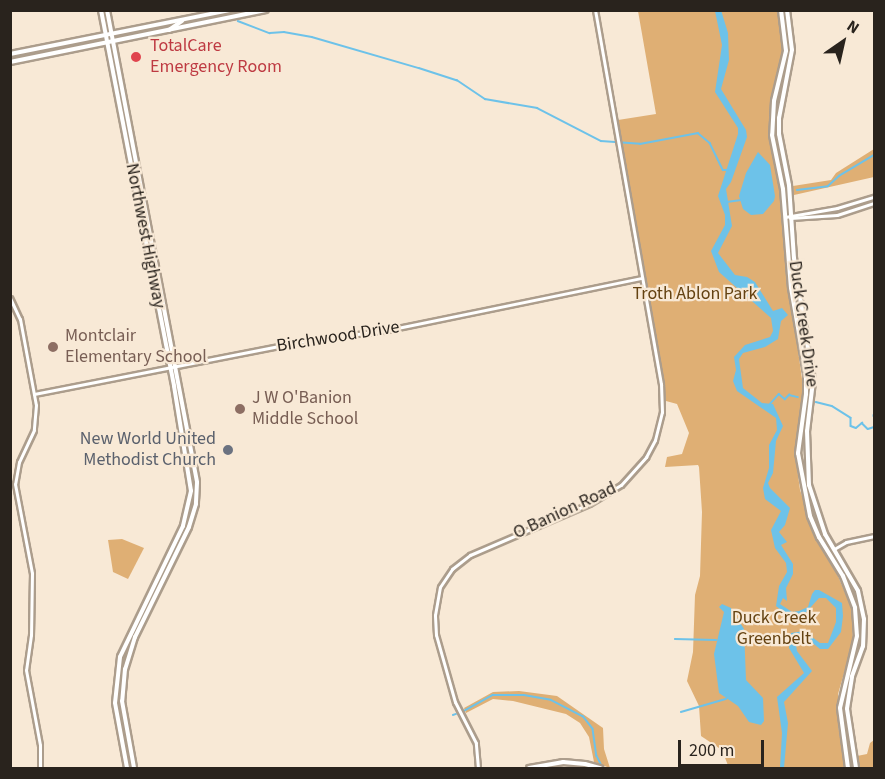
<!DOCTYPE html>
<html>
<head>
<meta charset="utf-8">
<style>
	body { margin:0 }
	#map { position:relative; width:885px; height:779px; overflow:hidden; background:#f8e9d6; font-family:"Source Sans 3",sans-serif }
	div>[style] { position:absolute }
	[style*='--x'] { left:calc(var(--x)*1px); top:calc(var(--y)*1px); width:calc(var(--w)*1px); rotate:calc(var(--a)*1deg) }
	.green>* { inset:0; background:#dfaf74 }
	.water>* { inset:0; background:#6dc2e9 }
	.stream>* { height:1.5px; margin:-0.75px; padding:0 0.75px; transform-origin:0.75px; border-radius:0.75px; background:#6dc2e9 }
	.roads { filter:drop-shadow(2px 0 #ac9d8c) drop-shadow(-2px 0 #ac9d8c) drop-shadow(0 2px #ac9d8c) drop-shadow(0 -2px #ac9d8c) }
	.tertiary>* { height:3px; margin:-1.5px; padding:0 1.5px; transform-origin:1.5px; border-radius:1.5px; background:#fff }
	.secondary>* { height:4px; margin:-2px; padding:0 2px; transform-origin:2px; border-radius:2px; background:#fff }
	.dots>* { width:16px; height:16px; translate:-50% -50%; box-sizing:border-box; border:3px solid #f8e9d6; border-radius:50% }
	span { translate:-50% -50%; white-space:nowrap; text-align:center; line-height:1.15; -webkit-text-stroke:4.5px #f8e9d6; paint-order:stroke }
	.health-label { font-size:18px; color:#be3a42 }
	.left { translate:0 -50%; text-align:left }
	.street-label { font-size:18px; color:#29231d }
	.park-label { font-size:18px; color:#644211 }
	.education-label { font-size:18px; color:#785e54 }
	.worship-label { font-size:18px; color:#5b616d }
	.right { translate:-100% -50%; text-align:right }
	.frame { position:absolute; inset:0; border:12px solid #29231d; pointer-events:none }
	.north { position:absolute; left:813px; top:12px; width:60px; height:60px; -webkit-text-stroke:4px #f8e9d6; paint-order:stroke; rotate:34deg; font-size:16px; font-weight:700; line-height:24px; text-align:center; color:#29231d }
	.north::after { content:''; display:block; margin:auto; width:21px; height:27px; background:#29231d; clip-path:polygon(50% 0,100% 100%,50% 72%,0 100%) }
	.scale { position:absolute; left:678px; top:740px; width:86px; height:27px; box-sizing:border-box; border:3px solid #29231d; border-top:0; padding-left:8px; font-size:18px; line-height:21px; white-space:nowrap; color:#29231d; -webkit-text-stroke:4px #f8e9d6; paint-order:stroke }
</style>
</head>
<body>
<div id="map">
	<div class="green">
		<i style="clip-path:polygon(638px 11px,779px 11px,784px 46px,783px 66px,773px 100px,771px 133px,781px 189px,785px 259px,803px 386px,796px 460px,800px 490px,817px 539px,835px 569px,852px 609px,853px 642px,838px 694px,838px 725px,845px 768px,729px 768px,722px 750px,701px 736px,699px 706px,687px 681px,693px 652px,695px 595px,700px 576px,702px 512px,699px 467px,698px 465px,665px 467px,667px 457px,682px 454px,689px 433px,677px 404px,666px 401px,618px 120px,656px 114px)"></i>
		<i style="clip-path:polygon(874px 149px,874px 177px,794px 195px,793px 186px,831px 180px,836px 173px)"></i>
		<i style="clip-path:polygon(122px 539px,144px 548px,128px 579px,113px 572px,108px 540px)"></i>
		<i style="clip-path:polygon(519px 691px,557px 696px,603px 728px,604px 749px,610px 768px,594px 762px,589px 737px,580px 723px,566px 714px,513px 701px,493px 699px,466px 713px,464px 708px,493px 692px)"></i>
		<i style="clip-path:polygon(874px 740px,874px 768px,859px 768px,857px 756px,867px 754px,870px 743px)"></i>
	</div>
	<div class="water">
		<i style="clip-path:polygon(721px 10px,728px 33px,729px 60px,721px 89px,746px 130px,747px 137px,731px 182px,726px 189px,732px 226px,718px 253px,735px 275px,747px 277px,755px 282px,773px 311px,782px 308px,788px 315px,781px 321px,778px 339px,765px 347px,743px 353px,739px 359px,743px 388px,762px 403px,773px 404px,783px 426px,776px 441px,773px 473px,768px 483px,770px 488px,790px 508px,785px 525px,779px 532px,787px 542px,781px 545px,793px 564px,793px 574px,786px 588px,787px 601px,783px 598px,780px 604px,792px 612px,799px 611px,808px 607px,812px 594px,815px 590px,819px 590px,842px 603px,843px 616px,841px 632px,828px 649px,820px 649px,804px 636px,799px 635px,795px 639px,797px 651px,812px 671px,784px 702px,788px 723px,784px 768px,780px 768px,782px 733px,777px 697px,804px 673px,789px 648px,791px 633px,804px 631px,820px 643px,828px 643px,836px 622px,836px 608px,826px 598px,819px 598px,801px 618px,794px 621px,776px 606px,779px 586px,787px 572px,786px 563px,775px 548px,771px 530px,781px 511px,765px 499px,763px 488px,769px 468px,769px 445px,777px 430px,776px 418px,737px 391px,733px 381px,736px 370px,734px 357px,745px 345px,770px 337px,773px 331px,771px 318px,719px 272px,711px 251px,725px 225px,725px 215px,718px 196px,738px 134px,738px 128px,715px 92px,722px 45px,715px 11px)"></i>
		<i style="clip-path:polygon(758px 152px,770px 165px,775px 196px,774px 201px,763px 214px,751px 215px,743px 209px,739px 196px,746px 173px)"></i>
		<i style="clip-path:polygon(722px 604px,731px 608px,744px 629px,746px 680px,763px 698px,764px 721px,761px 725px,749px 722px,738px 706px,719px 693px,714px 654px,724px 612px,719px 607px)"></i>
	</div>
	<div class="stream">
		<i style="--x:238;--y:21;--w:34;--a:21"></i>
		<i style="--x:270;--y:33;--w:14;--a:-4"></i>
		<i style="--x:284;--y:32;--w:28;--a:10"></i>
		<i style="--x:312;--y:37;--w:111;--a:16.2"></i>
		<i style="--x:419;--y:68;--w:40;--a:18"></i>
		<i style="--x:457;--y:80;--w:34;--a:34"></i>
		<i style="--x:485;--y:99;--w:53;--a:9.8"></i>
		<i style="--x:537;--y:108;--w:72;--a:27.3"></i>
		<i style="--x:601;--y:141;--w:39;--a:4"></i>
		<i style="--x:640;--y:144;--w:59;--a:-10.7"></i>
		<i style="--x:698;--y:133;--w:16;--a:40"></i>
		<i style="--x:710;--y:143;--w:30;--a:64"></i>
		<i style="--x:723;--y:170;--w:5;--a:0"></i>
		<i style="--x:797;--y:190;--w:31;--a:-7"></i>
		<i style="--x:828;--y:186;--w:15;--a:-42"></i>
		<i style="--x:839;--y:176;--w:41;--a:-31"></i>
		<i style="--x:727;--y:202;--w:14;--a:-8"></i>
		<i style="--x:816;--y:402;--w:16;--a:14"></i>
		<i style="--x:832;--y:406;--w:22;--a:32"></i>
		<i style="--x:851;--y:418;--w:8;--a:90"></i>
		<i style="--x:851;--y:426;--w:5;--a:22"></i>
		<i style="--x:856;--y:428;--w:8;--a:-40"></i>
		<i style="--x:862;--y:423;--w:8;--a:45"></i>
		<i style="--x:868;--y:429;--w:6;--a:-18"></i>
		<i style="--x:770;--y:404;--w:13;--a:-48"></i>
		<i style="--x:779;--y:394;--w:8;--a:40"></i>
		<i style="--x:785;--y:399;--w:6;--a:-45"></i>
		<i style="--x:789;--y:395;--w:9;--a:13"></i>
		<i style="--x:874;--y:415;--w:1;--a:90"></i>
		<i style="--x:675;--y:639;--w:41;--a:1.4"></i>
		<i style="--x:464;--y:711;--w:33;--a:-29"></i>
		<i style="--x:493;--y:695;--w:31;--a:0"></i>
		<i style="--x:524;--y:695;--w:27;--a:10"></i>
		<i style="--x:551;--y:700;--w:36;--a:27"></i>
		<i style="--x:583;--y:716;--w:16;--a:52"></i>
		<i style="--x:593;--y:729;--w:27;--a:82"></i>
		<i style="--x:597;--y:756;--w:11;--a:63"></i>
		<i style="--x:681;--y:712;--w:47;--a:-16.1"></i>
		<i style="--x:453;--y:715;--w:3;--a:-18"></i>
		<i style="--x:873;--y:768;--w:1;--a:0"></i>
	</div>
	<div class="roads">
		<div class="tertiary">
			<i style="--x:785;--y:217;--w:53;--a:-9.8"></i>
			<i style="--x:837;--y:208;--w:39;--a:-17"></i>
			<i style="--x:790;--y:218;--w:47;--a:-3.7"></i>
			<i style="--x:837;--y:215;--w:39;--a:-18"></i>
			<i style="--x:10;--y:298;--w:23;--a:65"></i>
			<i style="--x:20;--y:319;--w:87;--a:79.5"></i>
			<i style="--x:36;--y:405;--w:25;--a:95"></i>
			<i style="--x:34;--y:430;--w:35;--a:115"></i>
			<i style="--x:19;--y:462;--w:22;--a:100"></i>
			<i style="--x:15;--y:484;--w:91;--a:79.2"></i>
			<i style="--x:32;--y:573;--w:62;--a:90.9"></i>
			<i style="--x:31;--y:635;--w:35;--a:98"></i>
			<i style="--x:26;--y:670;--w:76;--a:79.4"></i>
			<i style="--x:40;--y:745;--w:23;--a:90"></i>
			<i style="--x:34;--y:394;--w:286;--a:-11.1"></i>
			<i style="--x:315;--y:339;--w:68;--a:-6.7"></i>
			<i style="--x:383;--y:331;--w:264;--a:-11.6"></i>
			<i style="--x:834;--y:549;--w:14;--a:-30"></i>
			<i style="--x:846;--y:542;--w:29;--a:-12"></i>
			<i style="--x:478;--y:768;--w:25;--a:-95"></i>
			<i style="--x:476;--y:743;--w:46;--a:-117.1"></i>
			<i style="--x:455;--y:702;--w:70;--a:-105.8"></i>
			<i style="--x:436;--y:635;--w:20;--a:-93"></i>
			<i style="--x:435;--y:615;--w:28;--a:-80"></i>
			<i style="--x:440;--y:587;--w:22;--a:-56"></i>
			<i style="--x:452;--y:569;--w:23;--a:-38"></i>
			<i style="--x:470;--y:555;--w:129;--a:-23.2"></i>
			<i style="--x:589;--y:504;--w:37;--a:-31"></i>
			<i style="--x:621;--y:485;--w:38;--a:-48"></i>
			<i style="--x:646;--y:457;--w:19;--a:-62"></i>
			<i style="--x:655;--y:440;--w:29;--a:-76"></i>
			<i style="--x:662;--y:412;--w:28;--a:-92"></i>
			<i style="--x:661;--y:384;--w:380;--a:-100"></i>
		</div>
		<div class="secondary">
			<i style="--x:101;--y:10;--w:383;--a:79"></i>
			<i style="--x:174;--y:386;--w:106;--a:80.8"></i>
			<i style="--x:191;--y:491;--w:36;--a:103"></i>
			<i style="--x:183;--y:526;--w:145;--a:115.7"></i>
			<i style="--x:120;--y:657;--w:46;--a:96.2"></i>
			<i style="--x:115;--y:703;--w:66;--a:79.5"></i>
			<i style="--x:107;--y:10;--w:481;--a:79.2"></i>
			<i style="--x:197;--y:483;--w:21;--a:93"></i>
			<i style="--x:196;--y:504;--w:24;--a:107"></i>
			<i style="--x:189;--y:527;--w:123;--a:116.1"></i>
			<i style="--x:135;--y:637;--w:34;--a:107"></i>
			<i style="--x:125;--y:669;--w:32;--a:95"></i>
			<i style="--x:122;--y:701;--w:68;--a:79.8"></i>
			<i style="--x:781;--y:10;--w:41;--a:83"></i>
			<i style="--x:786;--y:51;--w:51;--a:103.5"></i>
			<i style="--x:774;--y:101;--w:34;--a:93"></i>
			<i style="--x:772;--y:135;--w:55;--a:78.5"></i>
			<i style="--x:783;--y:189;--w:99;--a:85.4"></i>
			<i style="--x:791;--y:288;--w:86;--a:80"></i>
			<i style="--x:806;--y:373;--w:21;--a:90"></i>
			<i style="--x:806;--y:394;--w:60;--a:97.7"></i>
			<i style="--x:798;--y:453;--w:64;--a:79.2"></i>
			<i style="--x:810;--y:516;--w:23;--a:67"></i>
			<i style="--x:819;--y:537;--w:46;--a:58.4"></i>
			<i style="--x:843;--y:576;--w:34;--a:69"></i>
			<i style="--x:855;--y:608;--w:28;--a:86"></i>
			<i style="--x:857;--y:636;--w:74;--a:103.3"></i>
			<i style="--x:840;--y:708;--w:61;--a:82.4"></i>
			<i style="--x:787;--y:10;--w:40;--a:82.9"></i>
			<i style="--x:792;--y:50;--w:69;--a:100.8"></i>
			<i style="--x:779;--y:118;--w:16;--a:90"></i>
			<i style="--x:779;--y:134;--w:52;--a:78.9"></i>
			<i style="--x:789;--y:185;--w:73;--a:86.1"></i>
			<i style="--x:794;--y:258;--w:124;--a:81.2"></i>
			<i style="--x:813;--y:381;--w:50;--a:96.8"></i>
			<i style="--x:807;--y:431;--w:54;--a:87.9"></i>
			<i style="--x:809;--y:485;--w:52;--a:71.9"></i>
			<i style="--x:825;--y:534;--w:66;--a:59.9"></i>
			<i style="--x:858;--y:591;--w:29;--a:78"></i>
			<i style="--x:864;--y:619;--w:27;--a:92"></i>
			<i style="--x:863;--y:646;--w:33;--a:110"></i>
			<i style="--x:852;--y:677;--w:32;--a:99"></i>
			<i style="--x:847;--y:709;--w:60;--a:81.3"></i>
			<i style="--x:169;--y:30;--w:16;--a:-35"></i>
			<i style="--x:10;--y:54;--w:224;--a:-11.3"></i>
			<i style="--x:10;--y:62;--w:261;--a:-11.5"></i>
			<i style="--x:529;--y:768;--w:35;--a:-10"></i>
			<i style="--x:563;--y:762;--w:22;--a:5"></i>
			<i style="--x:585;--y:764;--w:16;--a:15"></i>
		</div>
	</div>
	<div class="dots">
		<i style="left:136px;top:57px;background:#e0444e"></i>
		<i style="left:53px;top:347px;background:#8d6e63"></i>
		<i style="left:240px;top:409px;background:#8d6e63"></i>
		<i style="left:228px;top:450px;background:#6b7280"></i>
	</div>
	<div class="health-label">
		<span class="left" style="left:150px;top:57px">TotalCare<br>Emergency Room</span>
	</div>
	<div class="street-label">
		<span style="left:145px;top:236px;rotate:79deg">Northwest Highway</span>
		<span style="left:803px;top:324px;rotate:82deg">Duck Creek Drive</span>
		<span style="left:338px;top:337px;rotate:-9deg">Birchwood Drive</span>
		<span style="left:565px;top:511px;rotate:-25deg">O Banion Road</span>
	</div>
	<div class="park-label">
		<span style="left:695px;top:294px">Troth Ablon Park</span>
		<span style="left:774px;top:629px">Duck Creek<br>Greenbelt</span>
	</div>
	<div class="education-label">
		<span class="left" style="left:65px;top:347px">Montclair<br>Elementary School</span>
		<span class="left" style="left:252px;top:409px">J W O'Banion<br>Middle School</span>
	</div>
	<div class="worship-label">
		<span class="right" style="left:216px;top:450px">New World United<br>Methodist Church</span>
	</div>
	<div class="frame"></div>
	<div class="north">N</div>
	<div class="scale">200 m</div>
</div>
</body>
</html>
